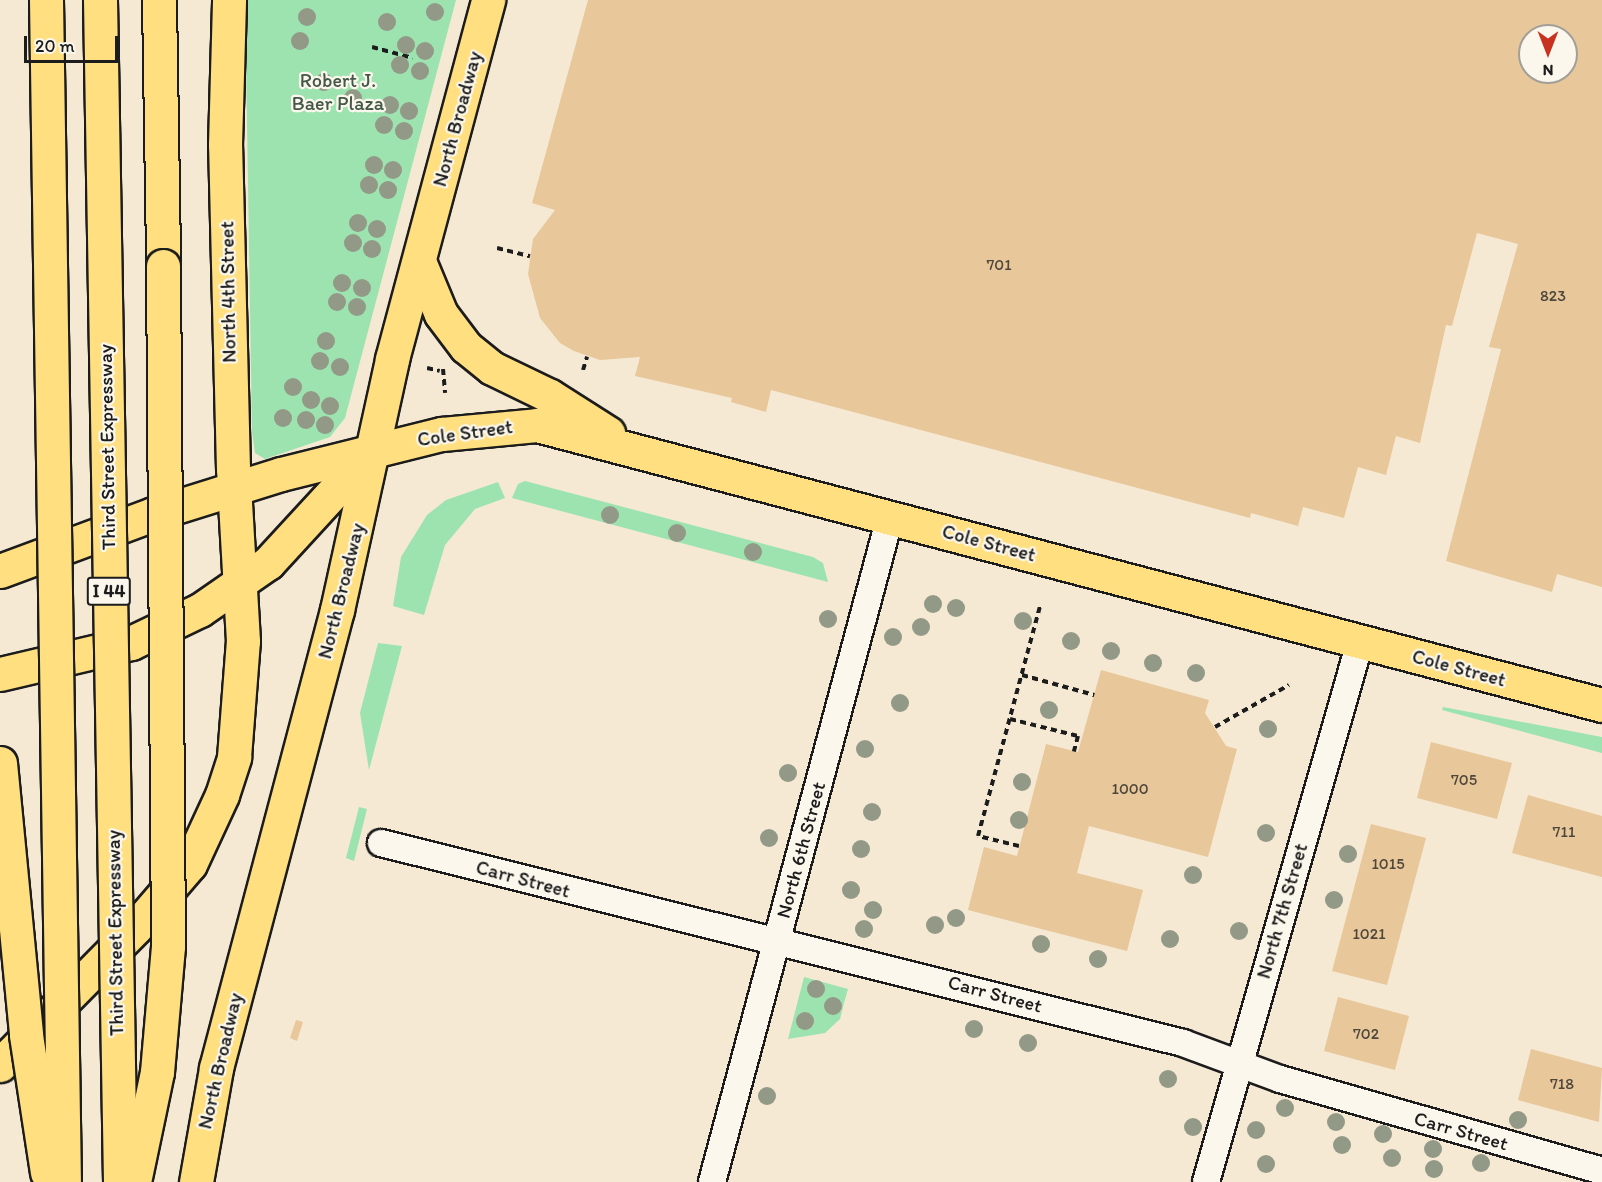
<!DOCTYPE html>
<html>
<head>
<meta charset="utf-8">
<style>
	body { margin:0 }
	#map { position:relative; width:1602px; height:1182px; overflow:hidden; background:#f5e9d3; font-family:Itim,sans-serif }
	div>[style] { position:absolute }
	[style*='--x'] { left:calc(var(--x)*1px); top:calc(var(--y)*1px); width:calc(var(--w)*1px); rotate:calc(var(--a)*1deg) }
	.green>* { inset:0; background:#9de3b0 }
	.building>* { inset:0; background:#e8c79a }
	.path>* { height:4px; margin-top:-2px; transform-origin:0; background:repeating-linear-gradient(90deg,#1c1c1c 0 6px,transparent 0 10.5px) }
	.roads { filter:drop-shadow(2px 0 #1c1c1c) drop-shadow(-2px 0 #1c1c1c) drop-shadow(0 2px #1c1c1c) drop-shadow(0 -2px #1c1c1c) }
	.minor>* { height:26px; margin:-13px; padding:0 13px; transform-origin:13px; border-radius:13px; background:#fbf7ec }
	.primary>* { height:33px; margin:-16.5px; padding:0 16.5px; transform-origin:16.5px; border-radius:16.5px; background:#ffdf80 }
	.motorway>* { height:33px; margin:-16.5px; padding:0 16.5px; transform-origin:16.5px; border-radius:16.5px; background:#ffdf80 }
	.bridges { filter:drop-shadow(2px 0 #1c1c1c) drop-shadow(-2px 0 #1c1c1c) drop-shadow(0 2px #1c1c1c) drop-shadow(0 -2px #1c1c1c) }
	.motorway-bridge>* { height:33px; margin:-16.5px; padding:0 16.5px; transform-origin:16.5px; border-radius:16.5px; background:#ffdf80 }
	.trees>* { width:18px; height:18px; margin:-9px; border-radius:50%; background:#939987 }
	span { translate:-50% -50%; white-space:nowrap; text-align:center; line-height:1.15; -webkit-text-stroke:4.5px #fbf7ec; paint-order:stroke }
	.number-label { font-size:16px; color:#4f473c }
	.number-label span { -webkit-text-stroke-width:0 }
	.shield-label span { padding:2px 4px; background:#fbf7ec; border:2px solid; border-radius:4px; -webkit-text-stroke-width:0 }
	.shield-label { font-size:18px; color:#1c1c1c; font-weight:700 }
	.park-label { font-size:20px; color:#435848 }
	.street-label { font-size:20px; color:#1c1c1c }
	.north { position:absolute; left:1518px; top:24px; width:60px; height:60px; box-sizing:border-box; background:#fbf7ec; border:2px solid #a29f99; border-radius:50%; rotate:180deg; font-size:16px; font-weight:700; line-height:24px; text-align:center; color:#1c1c1c }
	.north::after { content:''; display:block; margin:auto; width:21px; height:27px; background:#c8321e; clip-path:polygon(50% 0,100% 100%,50% 72%,0 100%) }
	.scale { position:absolute; left:24px; top:36px; width:94px; height:27px; box-sizing:border-box; border:3px solid #1c1c1c; border-top:0; padding-left:8px; font-size:18px; line-height:21px; white-space:nowrap; color:#1c1c1c; -webkit-text-stroke:4px #fbf7ec; paint-order:stroke }
</style>
</head>
<body>
<div id="map">
	<div class="green">
		<i style="clip-path:polygon(245px 0,456px 0,345px 418px,330px 437px,265px 459px,255px 453px,252px 432px)"></i>
		<i style="clip-path:polygon(525px 481px,813px 557px,823px 563px,828px 582px,512px 498px,518px 484px)"></i>
		<i style="clip-path:polygon(498px 482px,505px 498px,475px 509px,445px 545px,424px 615px,393px 606px,401px 557px,427px 515px,446px 500px)"></i>
		<i style="clip-path:polygon(378px 643px,402px 646px,369px 770px,360px 713px)"></i>
		<i style="clip-path:polygon(1443px 707px,1602px 737px,1602px 753px,1442px 710px)"></i>
		<i style="clip-path:polygon(359px 807px,367px 809px,354px 861px,346px 858px)"></i>
		<i style="clip-path:polygon(804px 977px,848px 989px,844px 1003px,840px 1019px,825px 1033px,788px 1039px)"></i>
	</div>
	<div class="building">
		<i style="clip-path:polygon(evenodd,588px 0,1602px 0,1602px 587px,1557px 574px,1552px 592px,1446px 561px,1501px 349px,1489px 347px,1518px 244px,1477px 233px,1452px 326px,1446px 325px,1420px 443px,1396px 436px,1386px 475px,1358px 467px,1344px 518px,1303px 507px,1298px 526px,1251px 513px,1250px 518px,771px 390px,766px 412px,731px 402px,732px 398px,635px 376px,640px 357px,600px 360px,574px 351px,560px 343px,540px 318px,528px 274px,533px 239px,555px 210px,532px 203px,588px 0,1530px 36px,1566px 36px,1566px 72px,1530px 72px,1530px 36px)"></i>
		<i style="clip-path:polygon(1101px 670px,1209px 700px,1205px 713px,1226px 746px,1237px 749px,1208px 857px,1089px 826px,1077px 873px,1143px 890px,1127px 951px,968px 910px,984px 847px,1017px 856px,1046px 744px,1078px 752px)"></i>
		<i style="clip-path:polygon(1431px 742px,1512px 763px,1497px 819px,1417px 798px)"></i>
		<i style="clip-path:polygon(1528px 795px,1602px 816px,1602px 877px,1512px 853px)"></i>
		<i style="clip-path:polygon(1371px 824px,1426px 838px,1387px 985px,1332px 971px)"></i>
		<i style="clip-path:polygon(1338px 997px,1409px 1016px,1395px 1070px,1324px 1051px)"></i>
		<i style="clip-path:polygon(296px 1020px,303px 1022px,297px 1041px,290px 1038px)"></i>
		<i style="clip-path:polygon(1531px 1049px,1602px 1068px,1599px 1122px,1518px 1100px)"></i>
	</div>
	<div class="path">
		<i style="--x:372;--y:47;--w:42;--a:15"></i>
		<i style="--x:497;--y:248;--w:34;--a:14"></i>
		<i style="--x:427;--y:368;--w:13;--a:13"></i>
		<i style="--x:443;--y:369;--w:24;--a:85"></i>
		<i style="--x:583;--y:370;--w:14;--a:-73"></i>
		<i style="--x:1022;--y:675;--w:75;--a:15.5"></i>
		<i style="--x:1010;--y:719;--w:70;--a:14"></i>
		<i style="--x:1078;--y:736;--w:16;--a:105"></i>
		<i style="--x:1215;--y:727;--w:85;--a:-29.6"></i>
		<i style="--x:1019;--y:846;--w:42;--a:-166.3"></i>
		<i style="--x:978;--y:836;--w:238;--a:-74.9"></i>
	</div>
	<div class="roads">
		<div class="minor">
			<i style="--x:381;--y:843;--w:827;--a:14"></i>
			<i style="--x:1183;--y:1043;--w:103;--a:20.4"></i>
			<i style="--x:1280;--y:1079;--w:335;--a:15.9"></i>
			<i style="--x:712;--y:1182;--w:688;--a:-75.01"></i>
			<i style="--x:1206;--y:1182;--w:562;--a:-74.08"></i>
		</div>
		<div class="primary">
			<i style="--x:419;--y:261;--w:57;--a:67.5"></i>
			<i style="--x:441;--y:314;--w:41;--a:52.9"></i>
			<i style="--x:466;--y:347;--w:33;--a:39"></i>
			<i style="--x:492;--y:368;--w:64;--a:25.8"></i>
			<i style="--x:550;--y:396;--w:69;--a:32.5"></i>
			<i style="--x:0;--y:571;--w:163;--a:-20.4"></i>
			<i style="--x:153;--y:514;--w:134;--a:-17.4"></i>
			<i style="--x:281;--y:474;--w:166;--a:-14"></i>
			<i style="--x:442;--y:434;--w:95;--a:-5.4"></i>
			<i style="--x:537;--y:425;--w:1101;--a:14.73"></i>
			<i style="--x:0;--y:674;--w:135;--a:-13.3"></i>
			<i style="--x:131;--y:643;--w:76;--a:-25.6"></i>
			<i style="--x:200;--y:610;--w:83;--a:-34.7"></i>
			<i style="--x:268;--y:563;--w:149;--a:-47.4"></i>
			<i style="--x:0;--y:1065;--w:192;--a:-45.4"></i>
			<i style="--x:135;--y:928;--w:84;--a:-49.3"></i>
			<i style="--x:190;--y:864;--w:76;--a:-65.1"></i>
			<i style="--x:222;--y:795;--w:40;--a:-72"></i>
			<i style="--x:234;--y:757;--w:116;--a:-85.6"></i>
			<i style="--x:243;--y:641;--w:172;--a:-93.3"></i>
			<i style="--x:233;--y:469;--w:324;--a:-91.4"></i>
			<i style="--x:225;--y:145;--w:145;--a:-88.4"></i>
			<i style="--x:196;--y:1182;--w:116;--a:-80"></i>
			<i style="--x:216;--y:1068;--w:474;--a:-75.2"></i>
			<i style="--x:337;--y:610;--w:257;--a:-77.6"></i>
			<i style="--x:392;--y:359;--w:372;--a:-75"></i>
		</div>
		<div class="motorway">
			<i style="--x:159;--y:0;--w:266;--a:89.1"></i>
		</div>
	</div>
	<div class="bridges">
		<div class="motorway-bridge">
			<i style="--x:46;--y:0;--w:1182;--a:89.13"></i>
			<i style="--x:100;--y:0;--w:1182;--a:89.03"></i>
			<i style="--x:0;--y:763;--w:273;--a:84.5"></i>
			<i style="--x:26;--y:1035;--w:139;--a:81.3"></i>
			<i style="--x:134;--y:1182;--w:112;--a:-78.2"></i>
			<i style="--x:157;--y:1072;--w:126;--a:-85"></i>
			<i style="--x:168;--y:946;--w:680;--a:-90.42"></i>
		</div>
	</div>
	<div class="trees">
		<i style="left:435px;top:12px"></i>
		<i style="left:307px;top:17px"></i>
		<i style="left:387px;top:22px"></i>
		<i style="left:300px;top:41px"></i>
		<i style="left:406px;top:45px"></i>
		<i style="left:425px;top:51px"></i>
		<i style="left:400px;top:65px"></i>
		<i style="left:420px;top:71px"></i>
		<i style="left:324px;top:82px"></i>
		<i style="left:353px;top:98px"></i>
		<i style="left:390px;top:105px"></i>
		<i style="left:409px;top:111px"></i>
		<i style="left:384px;top:125px"></i>
		<i style="left:404px;top:131px"></i>
		<i style="left:374px;top:165px"></i>
		<i style="left:393px;top:170px"></i>
		<i style="left:369px;top:185px"></i>
		<i style="left:388px;top:190px"></i>
		<i style="left:358px;top:223px"></i>
		<i style="left:377px;top:229px"></i>
		<i style="left:353px;top:243px"></i>
		<i style="left:372px;top:249px"></i>
		<i style="left:342px;top:283px"></i>
		<i style="left:362px;top:288px"></i>
		<i style="left:337px;top:302px"></i>
		<i style="left:357px;top:307px"></i>
		<i style="left:326px;top:341px"></i>
		<i style="left:320px;top:361px"></i>
		<i style="left:340px;top:367px"></i>
		<i style="left:293px;top:387px"></i>
		<i style="left:311px;top:400px"></i>
		<i style="left:330px;top:406px"></i>
		<i style="left:283px;top:418px"></i>
		<i style="left:306px;top:420px"></i>
		<i style="left:325px;top:425px"></i>
		<i style="left:610px;top:515px"></i>
		<i style="left:677px;top:533px"></i>
		<i style="left:753px;top:552px"></i>
		<i style="left:933px;top:604px"></i>
		<i style="left:956px;top:608px"></i>
		<i style="left:828px;top:619px"></i>
		<i style="left:1023px;top:621px"></i>
		<i style="left:921px;top:627px"></i>
		<i style="left:893px;top:637px"></i>
		<i style="left:1071px;top:641px"></i>
		<i style="left:1111px;top:651px"></i>
		<i style="left:1153px;top:663px"></i>
		<i style="left:1196px;top:673px"></i>
		<i style="left:900px;top:703px"></i>
		<i style="left:1049px;top:710px"></i>
		<i style="left:1268px;top:729px"></i>
		<i style="left:865px;top:749px"></i>
		<i style="left:788px;top:773px"></i>
		<i style="left:1022px;top:782px"></i>
		<i style="left:872px;top:812px"></i>
		<i style="left:1019px;top:820px"></i>
		<i style="left:1266px;top:833px"></i>
		<i style="left:769px;top:838px"></i>
		<i style="left:861px;top:849px"></i>
		<i style="left:1348px;top:854px"></i>
		<i style="left:1193px;top:875px"></i>
		<i style="left:851px;top:890px"></i>
		<i style="left:1334px;top:900px"></i>
		<i style="left:873px;top:910px"></i>
		<i style="left:956px;top:918px"></i>
		<i style="left:935px;top:925px"></i>
		<i style="left:864px;top:929px"></i>
		<i style="left:1239px;top:931px"></i>
		<i style="left:1170px;top:939px"></i>
		<i style="left:1041px;top:944px"></i>
		<i style="left:1098px;top:959px"></i>
		<i style="left:816px;top:989px"></i>
		<i style="left:833px;top:1006px"></i>
		<i style="left:805px;top:1021px"></i>
		<i style="left:974px;top:1029px"></i>
		<i style="left:1028px;top:1043px"></i>
		<i style="left:1168px;top:1079px"></i>
		<i style="left:767px;top:1096px"></i>
		<i style="left:1285px;top:1108px"></i>
		<i style="left:1518px;top:1120px"></i>
		<i style="left:1336px;top:1122px"></i>
		<i style="left:1193px;top:1127px"></i>
		<i style="left:1256px;top:1130px"></i>
		<i style="left:1383px;top:1134px"></i>
		<i style="left:1342px;top:1145px"></i>
		<i style="left:1433px;top:1149px"></i>
		<i style="left:1392px;top:1158px"></i>
		<i style="left:1481px;top:1163px"></i>
		<i style="left:1266px;top:1164px"></i>
		<i style="left:1434px;top:1169px"></i>
	</div>
	<div class="number-label">
		<span style="left:999px;top:265px">701</span>
		<span style="left:1553px;top:296px">823</span>
		<span style="left:1464px;top:780px">705</span>
		<span style="left:1130px;top:789px">1000</span>
		<span style="left:1564px;top:832px">711</span>
		<span style="left:1388px;top:864px">1015</span>
		<span style="left:1369px;top:934px">1021</span>
		<span style="left:1366px;top:1034px">702</span>
		<span style="left:1562px;top:1084px">718</span>
	</div>
	<div class="shield-label">
		<span style="left:109px;top:591px">I 44</span>
	</div>
	<div class="park-label">
		<span style="left:338px;top:92px">Robert J.<br>Baer Plaza</span>
	</div>
	<div class="street-label">
		<span style="left:457px;top:119px;rotate:-75deg">North Broadway</span>
		<span style="left:228px;top:292px;rotate:-91deg">North 4th Street</span>
		<span style="left:465px;top:433px;rotate:-8deg">Cole Street</span>
		<span style="left:107px;top:447px;rotate:-91deg">Third Street Expressway</span>
		<span style="left:989px;top:543px;rotate:15deg">Cole Street</span>
		<span style="left:341px;top:591px;rotate:-76deg">North Broadway</span>
		<span style="left:1459px;top:668px;rotate:15deg">Cole Street</span>
		<span style="left:801px;top:850px;rotate:-75deg">North 6th Street</span>
		<span style="left:523px;top:879px;rotate:15deg">Carr Street</span>
		<span style="left:1282px;top:911px;rotate:-74deg">North 7th Street</span>
		<span style="left:115px;top:933px;rotate:-91deg">Third Street Expressway</span>
		<span style="left:995px;top:994px;rotate:15deg">Carr Street</span>
		<span style="left:220px;top:1061px;rotate:-77deg">North Broadway</span>
		<span style="left:1461px;top:1131px;rotate:16deg">Carr Street</span>
	</div>
	<div class="north">N</div>
	<div class="scale">20 m</div>
</div>
</body>
</html>
